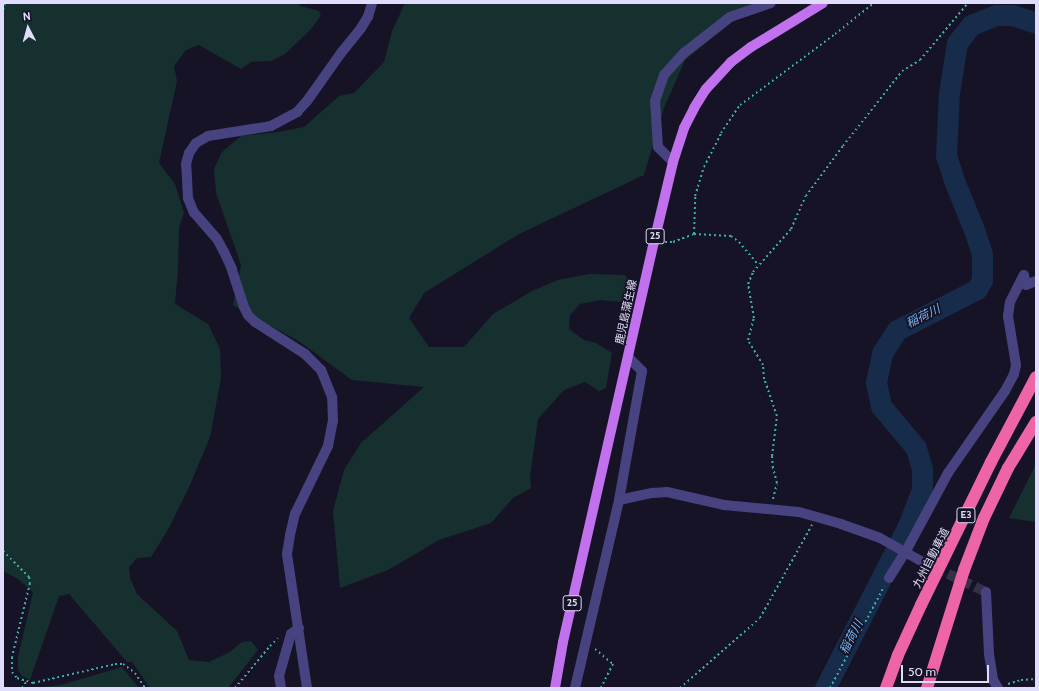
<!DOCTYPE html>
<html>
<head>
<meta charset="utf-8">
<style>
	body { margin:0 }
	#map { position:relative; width:1039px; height:691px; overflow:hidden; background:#161326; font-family:Cabin,"Noto Sans JP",sans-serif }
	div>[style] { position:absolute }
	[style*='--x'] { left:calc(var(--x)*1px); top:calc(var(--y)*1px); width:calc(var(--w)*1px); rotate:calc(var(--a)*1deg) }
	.green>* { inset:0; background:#16302f }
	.river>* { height:21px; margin:-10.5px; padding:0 10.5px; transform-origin:10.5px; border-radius:10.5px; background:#172b4b }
	.minor-tunnel>* { height:10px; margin-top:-5px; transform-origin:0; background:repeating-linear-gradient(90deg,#343146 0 10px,transparent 0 15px) }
	.path>* { height:2px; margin-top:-1px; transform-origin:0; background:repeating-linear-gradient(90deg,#3eada8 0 2px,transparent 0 5px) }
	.minor>* { height:10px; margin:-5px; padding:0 5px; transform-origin:5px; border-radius:5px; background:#474380 }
	.major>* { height:10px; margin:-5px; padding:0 5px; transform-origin:5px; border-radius:5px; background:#c170ee }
	.highway>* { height:12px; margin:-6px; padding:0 6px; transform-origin:6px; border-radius:6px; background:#ed65a4 }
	span { translate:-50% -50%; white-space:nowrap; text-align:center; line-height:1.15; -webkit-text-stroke:3.5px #161326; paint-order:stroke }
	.shield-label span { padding:1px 3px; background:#161326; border:1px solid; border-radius:3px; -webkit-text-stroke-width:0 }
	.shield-label { font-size:10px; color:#e0dcfb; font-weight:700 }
	.street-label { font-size:11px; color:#e0dcfb }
	.water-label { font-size:12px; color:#76b5ef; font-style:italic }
	.frame { position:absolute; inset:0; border:4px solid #e0dcfb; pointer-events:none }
	.north { position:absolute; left:8px; top:8px; width:40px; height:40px; -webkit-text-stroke:3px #161326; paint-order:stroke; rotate:354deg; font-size:11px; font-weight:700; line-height:16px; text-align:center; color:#e0dcfb }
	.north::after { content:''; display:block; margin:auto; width:14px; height:18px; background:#e0dcfb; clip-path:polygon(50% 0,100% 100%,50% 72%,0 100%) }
	.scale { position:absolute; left:901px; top:665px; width:88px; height:18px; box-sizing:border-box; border:2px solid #e0dcfb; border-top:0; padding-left:5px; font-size:12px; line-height:14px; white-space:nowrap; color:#e0dcfb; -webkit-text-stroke:3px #161326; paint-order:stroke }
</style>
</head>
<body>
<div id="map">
	<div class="green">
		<i style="clip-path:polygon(3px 3px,297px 3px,301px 6px,319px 11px,321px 16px,309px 31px,285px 54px,271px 61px,251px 62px,241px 69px,199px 45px,186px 50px,174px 66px,177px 81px,159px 163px,175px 184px,184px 213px,179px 227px,178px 269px,175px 304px,208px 324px,220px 349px,221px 378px,210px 437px,190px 485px,169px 528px,151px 557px,137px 558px,129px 567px,130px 578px,137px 594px,177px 631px,189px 660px,209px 662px,230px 652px,242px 642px,251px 641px,258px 650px,228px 688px,150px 688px,132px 662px,127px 662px,69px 594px,59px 596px,30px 680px,22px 676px,18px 670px,18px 657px,33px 592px,18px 579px,3px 571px)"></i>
		<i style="clip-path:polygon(405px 3px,756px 3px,685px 60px,664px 108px,644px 175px,519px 234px,424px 293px,409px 318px,429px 347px,464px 347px,493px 314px,532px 291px,558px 280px,589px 274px,625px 275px,629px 281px,628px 298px,620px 302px,600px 300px,580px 304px,570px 315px,569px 329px,584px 340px,596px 343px,612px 353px,606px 388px,599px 391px,585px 382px,564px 390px,538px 419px,530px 477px,531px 488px,513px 498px,491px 523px,439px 540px,388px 570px,340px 588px,333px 511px,344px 470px,361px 443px,424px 387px,352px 380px,300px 342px,233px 305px,241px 265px,216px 193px,214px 169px,222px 152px,241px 136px,278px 132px,304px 127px,339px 96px,354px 93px,384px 62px,392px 31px)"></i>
		<i style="clip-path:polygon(1036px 464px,1036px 522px,1009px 518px)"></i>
		<i style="clip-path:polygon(122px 667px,139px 688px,34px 688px,61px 685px)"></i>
	</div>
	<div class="river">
		<i style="--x:825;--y:688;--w:180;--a:-62.9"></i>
		<i style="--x:907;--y:528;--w:41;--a:-68.5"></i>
		<i style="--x:922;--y:490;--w:21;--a:-90"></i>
		<i style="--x:922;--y:469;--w:22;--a:-106"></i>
		<i style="--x:916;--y:448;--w:55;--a:-129.8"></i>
		<i style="--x:881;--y:406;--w:25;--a:-102"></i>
		<i style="--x:876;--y:382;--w:30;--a:-78"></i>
		<i style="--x:882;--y:353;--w:27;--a:-57"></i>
		<i style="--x:897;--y:330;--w:90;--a:-27.1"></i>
		<i style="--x:977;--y:289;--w:10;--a:-61"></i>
		<i style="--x:982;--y:280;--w:26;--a:-90"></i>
		<i style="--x:982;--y:254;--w:23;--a:-108"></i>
		<i style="--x:975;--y:232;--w:53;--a:-112.2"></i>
		<i style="--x:955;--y:183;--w:28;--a:-108"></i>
		<i style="--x:946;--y:156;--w:63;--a:-87.3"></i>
		<i style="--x:949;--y:93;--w:51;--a:-80.9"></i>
		<i style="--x:957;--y:43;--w:23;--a:-52"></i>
		<i style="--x:971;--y:25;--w:27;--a:-22"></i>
		<i style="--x:996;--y:15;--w:16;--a:0"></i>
		<i style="--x:1012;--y:15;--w:25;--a:18"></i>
	</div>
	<div class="minor-tunnel">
		<i style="--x:921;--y:561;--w:72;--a:25.5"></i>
	</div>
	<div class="path">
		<i style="--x:3;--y:10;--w:7;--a:-74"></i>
		<i style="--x:694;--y:234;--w:38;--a:-88"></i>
		<i style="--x:695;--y:196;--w:30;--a:-73"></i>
		<i style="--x:704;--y:167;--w:38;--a:-63"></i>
		<i style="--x:721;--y:133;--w:34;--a:-56"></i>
		<i style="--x:740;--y:105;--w:119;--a:-36.8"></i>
		<i style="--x:835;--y:34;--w:50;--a:-38.5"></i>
		<i style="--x:665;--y:242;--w:8;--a:0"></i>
		<i style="--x:673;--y:242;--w:22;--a:-21"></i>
		<i style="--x:694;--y:234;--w:37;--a:3"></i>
		<i style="--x:731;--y:236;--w:10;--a:37"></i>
		<i style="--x:739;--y:242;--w:30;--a:50"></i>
		<i style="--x:773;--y:499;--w:16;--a:-76"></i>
		<i style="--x:777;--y:483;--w:16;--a:-105"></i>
		<i style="--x:773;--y:468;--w:12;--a:-95"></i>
		<i style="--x:772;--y:456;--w:40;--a:-82.9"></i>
		<i style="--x:777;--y:416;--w:39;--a:-109"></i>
		<i style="--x:764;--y:379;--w:14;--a:-94"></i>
		<i style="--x:763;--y:365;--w:29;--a:-121"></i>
		<i style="--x:748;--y:340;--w:23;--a:-75"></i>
		<i style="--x:754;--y:318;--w:35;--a:-100"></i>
		<i style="--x:748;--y:284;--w:13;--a:-67"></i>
		<i style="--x:753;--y:272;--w:57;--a:-48.5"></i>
		<i style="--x:791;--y:229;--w:36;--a:-66"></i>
		<i style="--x:806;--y:196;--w:62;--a:-53.5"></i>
		<i style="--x:843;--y:146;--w:95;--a:-51.8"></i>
		<i style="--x:902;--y:71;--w:21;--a:-31"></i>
		<i style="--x:920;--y:60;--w:75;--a:-49.9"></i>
		<i style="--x:3;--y:551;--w:37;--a:45"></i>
		<i style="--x:29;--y:577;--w:6;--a:81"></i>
		<i style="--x:30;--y:583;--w:76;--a:103.7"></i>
		<i style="--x:12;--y:657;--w:15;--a:90"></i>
		<i style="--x:12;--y:672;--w:8;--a:50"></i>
		<i style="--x:17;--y:678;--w:17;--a:17"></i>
		<i style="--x:33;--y:683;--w:84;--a:-13"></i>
		<i style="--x:115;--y:664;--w:8;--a:0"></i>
		<i style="--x:123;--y:664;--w:15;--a:37"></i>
		<i style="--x:135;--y:673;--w:18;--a:56"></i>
		<i style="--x:595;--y:649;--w:23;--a:40"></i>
		<i style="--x:613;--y:664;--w:27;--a:117"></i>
		<i style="--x:1008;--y:684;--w:14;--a:-17"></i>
		<i style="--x:1021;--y:680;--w:15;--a:-4"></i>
		<i style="--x:22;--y:688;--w:7;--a:-56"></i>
		<i style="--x:235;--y:688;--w:55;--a:-50.2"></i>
		<i style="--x:270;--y:646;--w:11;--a:-45"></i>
		<i style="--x:680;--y:688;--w:106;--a:-41.2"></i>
		<i style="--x:760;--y:618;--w:107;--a:-60.8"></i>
		<i style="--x:830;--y:688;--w:115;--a:-61.9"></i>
	</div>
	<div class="minor">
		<i style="--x:673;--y:162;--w:21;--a:-135"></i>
		<i style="--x:658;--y:147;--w:46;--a:-93.7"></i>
		<i style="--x:655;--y:101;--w:28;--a:-71"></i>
		<i style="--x:664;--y:75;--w:30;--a:-48"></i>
		<i style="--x:684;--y:53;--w:58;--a:-38"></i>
		<i style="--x:730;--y:17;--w:43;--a:-18.9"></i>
		<i style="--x:628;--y:357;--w:20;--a:45"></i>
		<i style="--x:642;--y:371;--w:131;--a:100.1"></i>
		<i style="--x:619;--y:500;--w:35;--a:-12"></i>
		<i style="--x:653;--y:493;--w:14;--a:-4"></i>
		<i style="--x:667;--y:492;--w:58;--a:12.8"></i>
		<i style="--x:724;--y:505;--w:75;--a:5.3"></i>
		<i style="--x:799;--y:512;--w:44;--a:15.9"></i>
		<i style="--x:841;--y:524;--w:41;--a:19.7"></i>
		<i style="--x:880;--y:538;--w:47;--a:29.3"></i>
		<i style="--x:889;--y:578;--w:32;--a:-58"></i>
		<i style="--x:906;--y:551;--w:89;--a:-61.7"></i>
		<i style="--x:948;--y:473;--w:100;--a:-55.2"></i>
		<i style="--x:1005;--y:391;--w:19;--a:-62"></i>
		<i style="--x:1014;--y:374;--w:9;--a:-77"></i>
		<i style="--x:1016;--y:365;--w:50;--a:-99.3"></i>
		<i style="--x:1008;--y:316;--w:14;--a:-82"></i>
		<i style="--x:1010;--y:302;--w:30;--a:-63"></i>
		<i style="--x:1024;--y:275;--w:10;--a:79"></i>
		<i style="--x:1026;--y:285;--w:11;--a:-22"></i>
		<i style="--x:986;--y:592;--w:62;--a:87.2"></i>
		<i style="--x:989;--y:654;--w:26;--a:81"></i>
		<i style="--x:993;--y:680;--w:9;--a:58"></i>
		<i style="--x:281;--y:688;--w:12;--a:-99"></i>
		<i style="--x:279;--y:676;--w:44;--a:-74.1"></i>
		<i style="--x:291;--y:634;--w:10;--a:-37"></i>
		<i style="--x:307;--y:688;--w:135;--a:-98.5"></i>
		<i style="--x:287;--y:554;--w:19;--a:-81"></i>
		<i style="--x:290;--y:535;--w:22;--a:-77"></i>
		<i style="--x:295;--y:514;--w:76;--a:-64.1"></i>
		<i style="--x:328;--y:446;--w:25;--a:-79"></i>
		<i style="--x:333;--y:421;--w:24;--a:-92"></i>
		<i style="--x:332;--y:397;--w:29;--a:-112"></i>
		<i style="--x:321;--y:370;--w:23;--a:-135"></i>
		<i style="--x:305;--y:354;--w:59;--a:-147.4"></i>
		<i style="--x:255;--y:322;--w:10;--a:-135"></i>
		<i style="--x:248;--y:315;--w:9;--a:-117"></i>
		<i style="--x:244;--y:307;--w:40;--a:-108"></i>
		<i style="--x:232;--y:269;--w:19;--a:-115"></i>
		<i style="--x:224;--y:252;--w:15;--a:-118"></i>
		<i style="--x:217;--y:239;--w:35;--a:-131"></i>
		<i style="--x:194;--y:213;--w:16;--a:-112"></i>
		<i style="--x:188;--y:198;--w:34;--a:-93"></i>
		<i style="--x:186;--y:164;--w:11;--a:-75"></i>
		<i style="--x:189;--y:153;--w:12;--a:-55"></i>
		<i style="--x:196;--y:143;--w:14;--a:-30"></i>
		<i style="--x:208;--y:136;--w:64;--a:-9"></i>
		<i style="--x:271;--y:126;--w:30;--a:-28"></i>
		<i style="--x:297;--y:112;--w:15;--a:-48"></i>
		<i style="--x:307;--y:101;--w:59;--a:-54.7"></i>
		<i style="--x:341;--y:53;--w:32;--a:-51"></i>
		<i style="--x:361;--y:28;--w:13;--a:-58"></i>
		<i style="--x:368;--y:17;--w:15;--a:-74"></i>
		<i style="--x:575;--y:688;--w:193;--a:-76.8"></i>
	</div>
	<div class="major">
		<i style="--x:555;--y:688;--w:47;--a:-80.1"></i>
		<i style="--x:563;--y:642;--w:410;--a:-77.2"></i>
		<i style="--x:654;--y:242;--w:82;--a:-76.6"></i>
		<i style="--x:673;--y:162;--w:36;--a:-72"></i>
		<i style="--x:684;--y:128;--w:22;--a:-63"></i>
		<i style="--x:694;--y:108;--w:22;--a:-58"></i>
		<i style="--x:706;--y:89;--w:37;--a:-47"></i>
		<i style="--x:731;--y:62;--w:25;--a:-37"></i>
		<i style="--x:751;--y:47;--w:84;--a:-31.4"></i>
	</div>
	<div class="highway">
		<i style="--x:886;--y:688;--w:35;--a:-70"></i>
		<i style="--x:898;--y:655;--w:55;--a:-65.3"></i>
		<i style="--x:921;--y:605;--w:159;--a:-63.9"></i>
		<i style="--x:991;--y:462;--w:96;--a:-62.1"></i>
		<i style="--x:927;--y:688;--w:124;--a:-72.6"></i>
		<i style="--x:964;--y:570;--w:56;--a:-69"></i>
		<i style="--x:984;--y:518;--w:55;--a:-64.4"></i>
		<i style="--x:1008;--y:468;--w:54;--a:-58.7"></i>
	</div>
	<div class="shield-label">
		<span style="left:655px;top:236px">25</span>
		<span style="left:966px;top:515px">E3</span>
		<span style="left:572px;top:603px">25</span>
	</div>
	<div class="street-label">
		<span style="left:626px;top:312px;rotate:-78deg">鹿児島蒲生線</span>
		<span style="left:931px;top:558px;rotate:-63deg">九州自動車道</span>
	</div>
	<div class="water-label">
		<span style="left:923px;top:316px;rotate:-27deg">稲荷川</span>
		<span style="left:851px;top:637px;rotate:-63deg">稲荷川</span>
	</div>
	<div class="frame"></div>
	<div class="north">N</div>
	<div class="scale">50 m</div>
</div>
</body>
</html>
